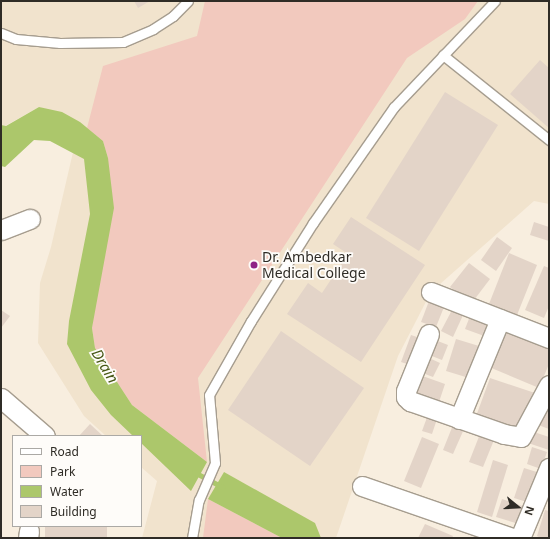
<!DOCTYPE html>
<html>
<head>
<meta charset="utf-8">
<style>
	body { margin:0 }
	#map { position:relative; width:550px; height:539px; overflow:hidden; background:#f8eedf; font-family:"Noto Sans",sans-serif }
	div>[style] { position:absolute }
	[style*='--x'] { left:calc(var(--x)*1px); top:calc(var(--y)*1px); width:calc(var(--w)*1px); rotate:calc(var(--a)*1deg) }
	.built>* { inset:0; background:#f1e3cd }
	.green>* { inset:0; background:#f2c9be }
	.water>* { inset:0; background:#acc76b }
	.stream>* { height:5px; margin:-2.5px; padding:0 2.5px; transform-origin:2.5px; border-radius:2.5px; background:#acc76b }
	.building>* { inset:0; background:#e3d4c8 }
	.roads { filter:drop-shadow(1px 0 #a69d8f) drop-shadow(-1px 0 #a69d8f) drop-shadow(0 1px #a69d8f) drop-shadow(0 -1px #a69d8f) }
	.service>* { height:9px; margin:-4.5px; padding:0 4.5px; transform-origin:4.5px; border-radius:4.5px; background:#fff }
	.minor>* { height:19px; margin:-9.5px; padding:0 9.5px; transform-origin:9.5px; border-radius:9.5px; background:#fff }
	.dots>* { width:11px; height:11px; translate:-50% -50%; box-sizing:border-box; border:2px solid #fefcf9; border-radius:50% }
	span { translate:-50% -50%; white-space:nowrap; text-align:center; line-height:1.15; -webkit-text-stroke:3.5px #fefcf9; paint-order:stroke }
	.poi-label { font-size:14px; color:#2f2c26 }
	.left { translate:0 -50%; text-align:left }
	.water-label { font-size:15px; color:#485917; font-style:italic }
	.frame { position:absolute; inset:0; border:2px solid #2f2c26; pointer-events:none }
	.legend { position:absolute; left:12px; top:435px; width:130px; height:92px; box-sizing:border-box; background:#fefcf9; border:1px solid #aba9a5; margin:0; padding:5px 7px; list-style:none; font-size:12px; color:#2f2c26 }
	.legend li { display:flex; align-items:center; gap:8px; height:20px }
	.legend b { width:20px; border:1px solid #aba9a5 }
	.north { position:absolute; left:498px; top:487px; width:40px; height:40px; -webkit-text-stroke:3px #fefcf9; paint-order:stroke; rotate:108deg; font-size:11px; font-weight:700; line-height:16px; text-align:center; color:#2f2c26 }
	.north::after { content:''; display:block; margin:auto; width:14px; height:18px; background:#2f2c26; clip-path:polygon(50% 0,100% 100%,50% 72%,0 100%) }
</style>
</head>
<body>
<div id="map">
	<div class="built">
		<i style="clip-path:polygon(1px 1px,549px 1px,549px 204px,534px 201px,431px 292px,398px 356px,336px 538px,142px 538px,157px 481px,141px 467px,141px 436px,106px 436px,84px 416px,38px 343px,40px 283px,51px 247px,80px 122px,39px 107px,5px 126px,1px 125px)"></i>
	</div>
	<div class="green">
		<i style="clip-path:polygon(205px 1px,478px 1px,465px 19px,407px 58px,198px 378px,207px 462px,132px 405px,95px 348px,92px 328px,108px 158px,103px 141px,87px 128px,103px 66px,197px 36px)"></i>
		<i style="clip-path:polygon(208px 499px,282px 538px,203px 538px)"></i>
	</div>
	<div class="water">
		<i style="clip-path:polygon(39px 107px,62px 112px,80px 122px,103px 141px,108px 158px,114px 208px,92px 328px,95px 348px,132px 405px,207px 462px,191px 491px,141px 443px,141px 436px,133px 436px,111px 415px,91px 390px,67px 344px,69px 321px,90px 214px,84px 159px,50px 141px,34px 140px,5px 167px,1px 166px,1px 125px,6px 126px)"></i>
		<i style="clip-path:polygon(224px 472px,315px 523px,321px 538px,282px 538px,208px 499px)"></i>
	</div>
	<div class="stream">
		<i style="--x:194;--y:472;--w:32;--a:28"></i>
	</div>
	<div class="building">
		<i style="clip-path:polygon(134px 1px,150px 1px,138px 8px)"></i>
		<i style="clip-path:polygon(540px 60px,549px 68px,549px 128px,510px 94px)"></i>
		<i style="clip-path:polygon(445px 92px,498px 125px,419px 251px,366px 218px)"></i>
		<i style="clip-path:polygon(351px 217px,425px 265px,361px 362px,287px 314px,308px 283px,322px 293px,348px 254px,333px 244px)"></i>
		<i style="clip-path:polygon(534px 222px,549px 227px,549px 241px,530px 235px)"></i>
		<i style="clip-path:polygon(497px 237px,512px 248px,496px 271px,481px 260px)"></i>
		<i style="clip-path:polygon(509px 253px,537px 265px,517px 315px,489px 304px)"></i>
		<i style="clip-path:polygon(469px 263px,490px 279px,471px 304px,450px 287px)"></i>
		<i style="clip-path:polygon(544px 266px,549px 268px,549px 306px,544px 318px,525px 310px)"></i>
		<i style="clip-path:polygon(429px 301px,444px 307px,436px 327px,421px 322px)"></i>
		<i style="clip-path:polygon(453px 308px,464px 313px,453px 337px,441px 331px)"></i>
		<i style="clip-path:polygon(1px 310px,10px 316px,1px 328px)"></i>
		<i style="clip-path:polygon(472px 311px,494px 319px,487px 337px,465px 329px)"></i>
		<i style="clip-path:polygon(504px 329px,549px 347px,549px 364px,539px 388px,489px 367px)"></i>
		<i style="clip-path:polygon(281px 331px,364px 388px,310px 466px,228px 410px)"></i>
		<i style="clip-path:polygon(411px 335px,423px 339px,413px 366px,401px 362px)"></i>
		<i style="clip-path:polygon(430px 338px,448px 345px,442px 360px,424px 353px)"></i>
		<i style="clip-path:polygon(456px 339px,479px 346px,469px 378px,446px 371px)"></i>
		<i style="clip-path:polygon(427px 357px,440px 363px,433px 377px,420px 372px)"></i>
		<i style="clip-path:polygon(417px 374px,445px 384px,439px 402px,410px 392px)"></i>
		<i style="clip-path:polygon(490px 378px,535px 393px,520px 435px,475px 419px)"></i>
		<i style="clip-path:polygon(549px 391px,549px 429px,533px 423px)"></i>
		<i style="clip-path:polygon(429px 412px,438px 416px,432px 434px,422px 431px)"></i>
		<i style="clip-path:polygon(90px 424px,103px 436px,79px 436px)"></i>
		<i style="clip-path:polygon(453px 425px,464px 429px,453px 454px,443px 450px)"></i>
		<i style="clip-path:polygon(528px 430px,549px 437px,549px 450px,525px 442px)"></i>
		<i style="clip-path:polygon(480px 434px,494px 440px,483px 467px,469px 462px)"></i>
		<i style="clip-path:polygon(422px 437px,439px 444px,421px 488px,404px 481px)"></i>
		<i style="clip-path:polygon(532px 447px,547px 452px,541px 469px,527px 464px)"></i>
		<i style="clip-path:polygon(493px 460px,508px 465px,492px 517px,477px 512px)"></i>
		<i style="clip-path:polygon(524px 468px,540px 473px,530px 503px,514px 498px)"></i>
		<i style="clip-path:polygon(502px 499px,525px 507px,519px 524px,496px 517px)"></i>
		<i style="clip-path:polygon(545px 510px,549px 511px,549px 538px,541px 538px,537px 536px)"></i>
		<i style="clip-path:polygon(425px 524px,453px 536px,452px 538px,418px 538px)"></i>
		<i style="clip-path:polygon(45px 526px,107px 526px,107px 538px,45px 538px)"></i>
	</div>
	<div class="roads">
		<div class="service">
			<i style="--x:1;--y:33;--w:16;--a:22"></i>
			<i style="--x:16;--y:39;--w:44;--a:5.2"></i>
			<i style="--x:60;--y:43;--w:63;--a:-0.9"></i>
			<i style="--x:123;--y:42;--w:33;--a:-23"></i>
			<i style="--x:153;--y:29;--w:24;--a:-33"></i>
			<i style="--x:173;--y:16;--w:21;--a:-45"></i>
			<i style="--x:443;--y:55;--w:136;--a:38.7"></i>
			<i style="--x:192;--y:538;--w:39;--a:-80"></i>
			<i style="--x:199;--y:500;--w:40;--a:-66.6"></i>
			<i style="--x:215;--y:463;--w:68;--a:-95"></i>
			<i style="--x:209;--y:395;--w:85;--a:-60.4"></i>
			<i style="--x:251;--y:321;--w:116;--a:-57.7"></i>
			<i style="--x:313;--y:223;--w:141;--a:-55.1"></i>
			<i style="--x:394;--y:107;--w:146;--a:-46.4"></i>
		</div>
		<div class="minor">
			<i style="--x:1;--y:230;--w:31;--a:-21"></i>
			<i style="--x:431;--y:292;--w:127;--a:21.3"></i>
			<i style="--x:429;--y:334;--w:61;--a:112"></i>
			<i style="--x:406;--y:391;--w:6;--a:90"></i>
			<i style="--x:406;--y:397;--w:6;--a:45"></i>
			<i style="--x:410;--y:401;--w:100;--a:19.3"></i>
			<i style="--x:504;--y:434;--w:17;--a:10"></i>
			<i style="--x:521;--y:437;--w:59;--a:-61.7"></i>
			<i style="--x:1;--y:398;--w:58;--a:40.8"></i>
			<i style="--x:459;--y:419;--w:108;--a:-67.7"></i>
			<i style="--x:362;--y:486;--w:159;--a:19.1"></i>
			<i style="--x:28;--y:538;--w:7;--a:-82"></i>
			<i style="--x:520;--y:538;--w:76;--a:-67.5"></i>
		</div>
	</div>
	<div class="dots">
		<i style="left:254px;top:265px;background:#8f2386"></i>
	</div>
	<div class="poi-label">
		<span class="left" style="left:262px;top:265px">Dr. Ambedkar<br>Medical College</span>
	</div>
	<div class="water-label">
		<span style="left:105px;top:366px;rotate:59deg">Drain</span>
	</div>
	<div class="frame"></div>
	<ul class="legend">
	<li><b style="height:5px;background:#fff"></b>Road</li>
	<li><b style="height:11px;background:#f2c9be"></b>Park</li>
	<li><b style="height:11px;background:#acc76b"></b>Water</li>
	<li><b style="height:11px;background:#e3d4c8"></b>Building</li>
	</ul>
	<div class="north">N</div>
</div>
</body>
</html>
